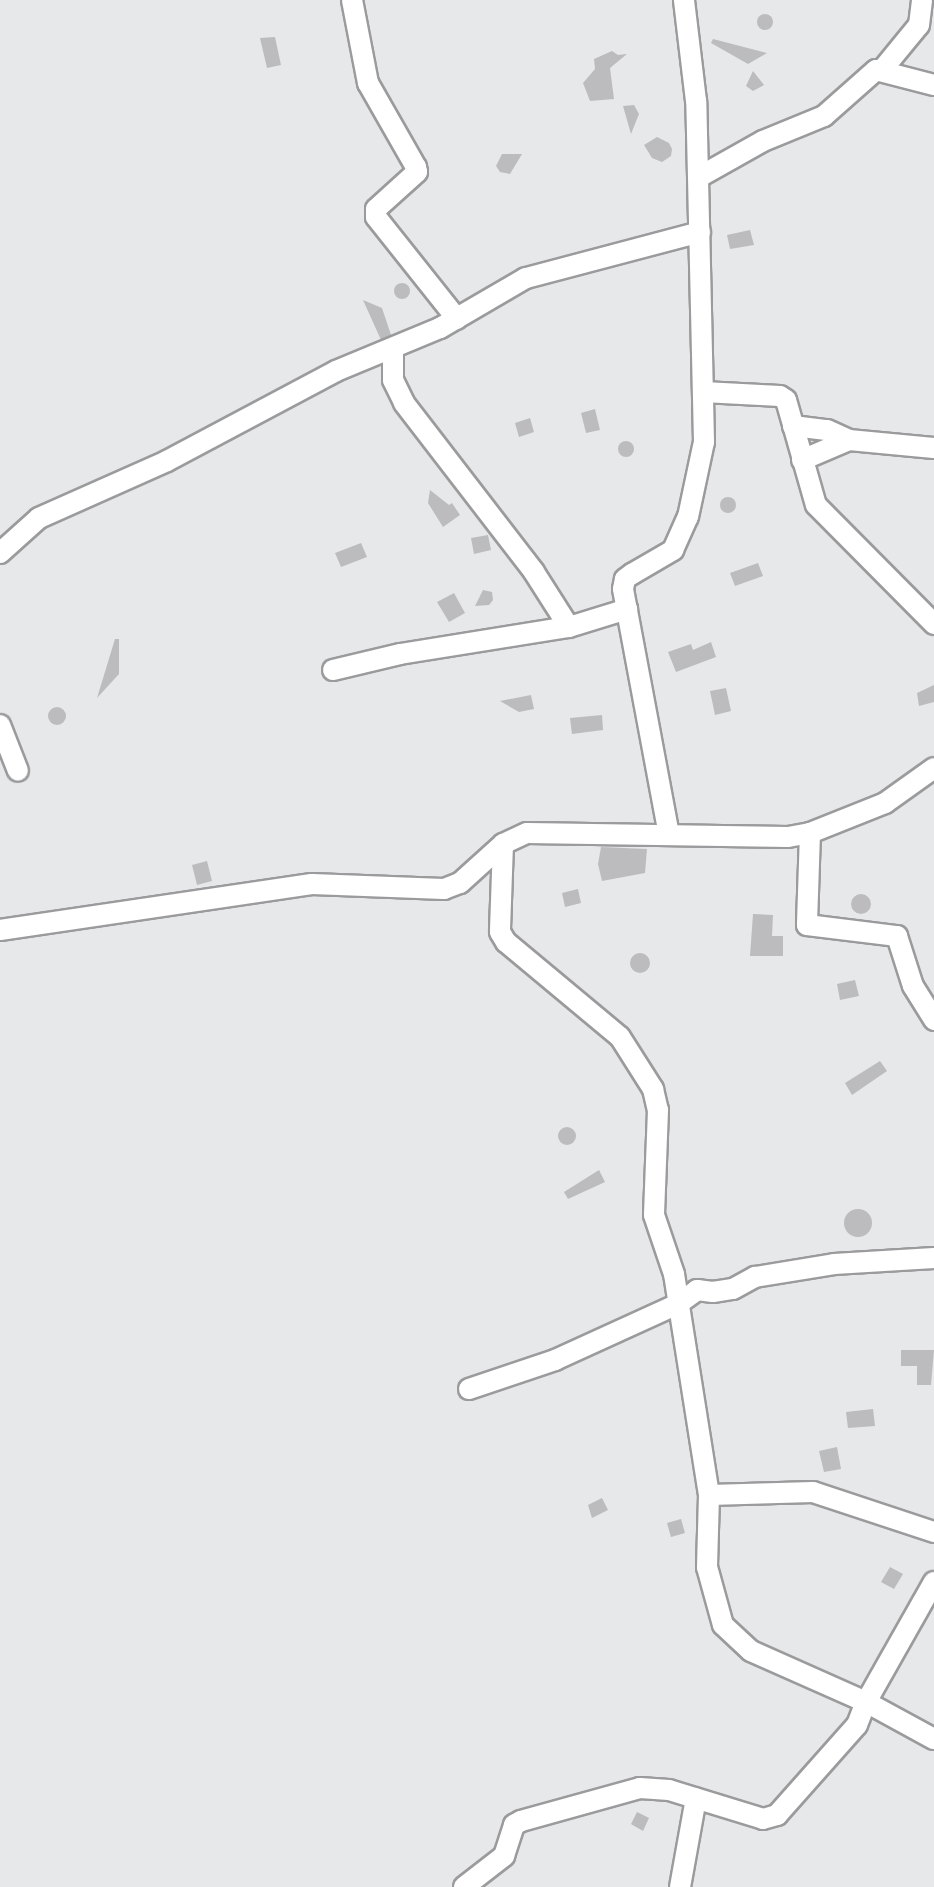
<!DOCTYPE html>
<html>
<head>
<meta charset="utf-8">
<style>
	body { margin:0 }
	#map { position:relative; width:934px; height:1887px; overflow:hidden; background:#e7e8e9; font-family:Raleway,sans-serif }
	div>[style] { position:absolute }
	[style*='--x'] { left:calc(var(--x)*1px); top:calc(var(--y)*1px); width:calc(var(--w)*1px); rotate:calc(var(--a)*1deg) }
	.building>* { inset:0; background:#bcbcbe }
	.round { border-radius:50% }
	.roads { filter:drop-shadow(2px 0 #9b9b9d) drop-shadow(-2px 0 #9b9b9d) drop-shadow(0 2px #9b9b9d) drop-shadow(0 -2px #9b9b9d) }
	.minor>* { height:20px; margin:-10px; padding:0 10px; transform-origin:10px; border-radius:10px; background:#fff }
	span { translate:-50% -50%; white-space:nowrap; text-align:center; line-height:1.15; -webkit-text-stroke:5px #fff; paint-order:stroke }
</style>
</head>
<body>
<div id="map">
	<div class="building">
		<i class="round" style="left:757px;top:14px;width:16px;height:16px"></i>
		<i style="clip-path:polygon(275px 37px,281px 65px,267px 68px,260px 38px)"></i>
		<i style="clip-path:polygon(713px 39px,767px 53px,748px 64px,711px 43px)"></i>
		<i style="clip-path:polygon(612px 51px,618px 55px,627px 54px,610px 68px,614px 99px,590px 101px,583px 83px,595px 69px,594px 59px)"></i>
		<i style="clip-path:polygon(753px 71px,764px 85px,753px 91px,746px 86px)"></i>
		<i style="clip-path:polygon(634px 105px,639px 114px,631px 134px,623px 106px)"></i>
		<i style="clip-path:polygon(657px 137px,669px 143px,672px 149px,671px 156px,662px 162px,652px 158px,644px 145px)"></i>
		<i style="clip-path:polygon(502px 154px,522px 154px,510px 174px,500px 172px,496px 166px)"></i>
		<i style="clip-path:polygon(750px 230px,754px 245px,730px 249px,727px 235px)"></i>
		<i class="round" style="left:394px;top:283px;width:16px;height:16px"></i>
		<i style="clip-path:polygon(363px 300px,382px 308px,391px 335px,381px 340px)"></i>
		<i style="clip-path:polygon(595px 409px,600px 430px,586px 433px,581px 413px)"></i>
		<i style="clip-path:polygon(530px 418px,534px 432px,519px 437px,515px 423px)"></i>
		<i class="round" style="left:618px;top:441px;width:16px;height:16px"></i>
		<i style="clip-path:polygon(430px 490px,449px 505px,452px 503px,460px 515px,443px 527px,428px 503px)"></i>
		<i class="round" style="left:720px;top:497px;width:16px;height:16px"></i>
		<i style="clip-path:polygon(488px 535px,491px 550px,474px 554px,471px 538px)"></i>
		<i style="clip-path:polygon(361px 543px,367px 557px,341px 567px,335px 553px)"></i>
		<i style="clip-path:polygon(758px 563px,763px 576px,735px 586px,730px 573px)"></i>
		<i style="clip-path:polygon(483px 590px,492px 592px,493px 600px,489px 605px,475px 606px)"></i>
		<i style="clip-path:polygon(454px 593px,465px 613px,449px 622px,437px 602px)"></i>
		<i style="clip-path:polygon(115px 639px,119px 639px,119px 674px,97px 698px)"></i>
		<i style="clip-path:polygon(711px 642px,716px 657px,676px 672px,668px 652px,691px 644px,693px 650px)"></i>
		<i style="clip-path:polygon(934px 685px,934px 702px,919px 706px,917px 693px)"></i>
		<i style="clip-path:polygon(726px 688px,731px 711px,715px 715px,710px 691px)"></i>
		<i style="clip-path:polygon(531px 695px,534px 709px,519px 712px,500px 701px)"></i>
		<i class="round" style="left:48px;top:707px;width:18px;height:18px"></i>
		<i style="clip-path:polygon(602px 715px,603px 730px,572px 734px,570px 718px)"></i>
		<i style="clip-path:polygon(601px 847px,647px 849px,645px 873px,602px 881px,598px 864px)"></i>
		<i style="clip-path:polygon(207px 861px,212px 881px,197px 885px,192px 865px)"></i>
		<i style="clip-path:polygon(578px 889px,581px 903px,565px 907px,562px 893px)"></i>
		<i class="round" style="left:851px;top:894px;width:20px;height:20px"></i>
		<i style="clip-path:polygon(753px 914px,773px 915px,772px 936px,783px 936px,783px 956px,750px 956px)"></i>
		<i class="round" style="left:630px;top:953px;width:20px;height:20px"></i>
		<i style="clip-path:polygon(855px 980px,859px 996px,840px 1000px,837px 984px)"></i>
		<i style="clip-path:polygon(880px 1061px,887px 1071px,852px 1095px,845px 1083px)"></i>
		<i class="round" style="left:558px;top:1127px;width:18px;height:18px"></i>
		<i style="clip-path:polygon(599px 1170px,605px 1182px,568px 1199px,564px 1192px)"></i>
		<i class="round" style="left:844px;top:1209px;width:28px;height:28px"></i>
		<i style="clip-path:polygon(901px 1350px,934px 1350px,931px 1385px,917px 1385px,917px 1366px,901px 1366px)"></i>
		<i style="clip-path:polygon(873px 1409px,875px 1426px,848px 1428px,846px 1412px)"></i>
		<i style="clip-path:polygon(837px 1447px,841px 1469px,824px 1472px,819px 1451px)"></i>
		<i style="clip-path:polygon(602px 1498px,608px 1510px,592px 1518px,588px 1505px)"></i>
		<i style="clip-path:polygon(681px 1519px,685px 1533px,671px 1537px,667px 1523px)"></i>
		<i style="clip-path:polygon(890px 1567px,903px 1574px,894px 1589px,881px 1582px)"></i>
		<i style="clip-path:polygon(637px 1812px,649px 1818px,643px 1831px,631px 1824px)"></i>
	</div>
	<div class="roads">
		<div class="minor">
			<i style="--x:352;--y:0;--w:85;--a:79.1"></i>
			<i style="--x:368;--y:83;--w:97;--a:60.3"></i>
			<i style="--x:416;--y:167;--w:5;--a:79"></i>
			<i style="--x:417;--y:172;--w:55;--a:137.9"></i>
			<i style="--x:376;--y:209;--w:8;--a:90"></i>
			<i style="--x:376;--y:217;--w:130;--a:51.5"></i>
			<i style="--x:882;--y:70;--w:58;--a:-50.6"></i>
			<i style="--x:919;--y:25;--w:25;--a:-83"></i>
			<i style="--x:699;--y:177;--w:73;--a:-29.4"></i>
			<i style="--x:763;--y:141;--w:66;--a:-22.3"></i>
			<i style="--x:824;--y:116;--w:69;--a:-41.5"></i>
			<i style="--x:876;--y:70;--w:60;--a:14.5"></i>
			<i style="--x:393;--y:349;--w:31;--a:90"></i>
			<i style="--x:393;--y:380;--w:25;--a:64"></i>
			<i style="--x:404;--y:403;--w:213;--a:52.4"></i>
			<i style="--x:534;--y:572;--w:65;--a:57.5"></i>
			<i style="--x:703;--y:392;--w:77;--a:3"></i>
			<i style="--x:780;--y:396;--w:7;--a:34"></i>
			<i style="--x:786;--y:400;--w:109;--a:74.1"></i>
			<i style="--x:816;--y:505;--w:168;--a:45.2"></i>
			<i style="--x:793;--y:426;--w:34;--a:7"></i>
			<i style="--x:827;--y:430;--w:24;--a:24"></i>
			<i style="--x:802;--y:460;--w:51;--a:-23.1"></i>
			<i style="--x:849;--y:440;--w:85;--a:5.4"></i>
			<i style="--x:0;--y:553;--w:52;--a:-41.9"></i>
			<i style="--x:39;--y:518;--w:140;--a:-24"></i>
			<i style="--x:167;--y:461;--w:191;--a:-28"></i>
			<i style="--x:336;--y:371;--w:113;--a:-22.5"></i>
			<i style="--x:440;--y:328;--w:99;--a:-30.2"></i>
			<i style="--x:526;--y:278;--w:180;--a:-14.8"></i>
			<i style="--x:333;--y:670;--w:69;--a:-13.4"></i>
			<i style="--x:400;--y:654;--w:171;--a:-9.1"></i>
			<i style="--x:569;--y:627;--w:61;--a:-17.2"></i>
			<i style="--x:0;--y:725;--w:49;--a:68.6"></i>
			<i style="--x:810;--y:833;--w:92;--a:91.9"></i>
			<i style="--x:807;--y:925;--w:91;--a:7"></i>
			<i style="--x:897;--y:936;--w:52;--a:72.3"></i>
			<i style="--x:913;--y:986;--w:40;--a:58"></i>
			<i style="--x:669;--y:835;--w:250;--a:-100.6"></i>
			<i style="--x:623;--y:589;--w:10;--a:-79"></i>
			<i style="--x:625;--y:579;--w:9;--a:-36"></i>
			<i style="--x:632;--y:574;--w:48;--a:-30.3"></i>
			<i style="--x:673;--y:550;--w:36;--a:-66"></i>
			<i style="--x:688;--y:517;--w:77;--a:-78"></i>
			<i style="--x:704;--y:442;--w:341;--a:-91.3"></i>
			<i style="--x:696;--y:101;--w:102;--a:-96.8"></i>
			<i style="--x:503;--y:844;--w:88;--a:92"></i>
			<i style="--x:500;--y:932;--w:12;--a:59"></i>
			<i style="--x:506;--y:942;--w:148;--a:39.8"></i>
			<i style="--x:620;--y:1037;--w:62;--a:57.6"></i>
			<i style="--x:653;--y:1089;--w:22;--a:77"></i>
			<i style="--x:658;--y:1110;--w:105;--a:92.2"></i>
			<i style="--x:654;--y:1215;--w:62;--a:71.3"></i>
			<i style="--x:674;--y:1274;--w:224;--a:81"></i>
			<i style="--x:709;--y:1495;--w:72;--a:91.6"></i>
			<i style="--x:707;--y:1567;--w:60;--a:74.6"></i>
			<i style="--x:723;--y:1625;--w:38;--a:43"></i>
			<i style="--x:751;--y:1651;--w:126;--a:23.9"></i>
			<i style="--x:866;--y:1702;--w:77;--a:28.6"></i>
			<i style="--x:0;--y:930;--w:315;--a:-8.4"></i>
			<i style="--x:312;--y:884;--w:132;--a:2.2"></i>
			<i style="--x:444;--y:889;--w:17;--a:-21"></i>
			<i style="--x:460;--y:883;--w:58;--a:-42.2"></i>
			<i style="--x:503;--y:844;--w:26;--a:-25"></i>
			<i style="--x:527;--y:833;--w:261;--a:0.9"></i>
			<i style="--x:788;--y:837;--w:22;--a:-10"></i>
			<i style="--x:810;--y:833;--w:81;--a:-21.8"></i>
			<i style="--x:885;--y:803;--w:60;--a:-35.5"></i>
			<i style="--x:469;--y:1389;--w:91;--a:-18.6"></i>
			<i style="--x:555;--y:1360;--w:135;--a:-24.5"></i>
			<i style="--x:678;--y:1304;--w:24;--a:-36"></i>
			<i style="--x:697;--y:1290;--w:16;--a:7"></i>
			<i style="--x:713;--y:1292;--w:20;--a:-9"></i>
			<i style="--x:733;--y:1289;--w:25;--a:-29"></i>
			<i style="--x:755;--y:1277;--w:80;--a:-9.3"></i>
			<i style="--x:834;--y:1264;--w:100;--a:-3.4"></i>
			<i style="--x:709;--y:1495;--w:104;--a:-1.7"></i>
			<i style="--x:813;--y:1492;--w:127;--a:18.3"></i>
			<i style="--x:464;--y:1887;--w:51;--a:-37.8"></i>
			<i style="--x:504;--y:1856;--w:33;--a:-72"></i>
			<i style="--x:514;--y:1825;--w:8;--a:-30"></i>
			<i style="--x:521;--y:1821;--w:123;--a:-15.5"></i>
			<i style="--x:640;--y:1788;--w:29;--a:4"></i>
			<i style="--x:669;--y:1790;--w:98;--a:17.1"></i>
			<i style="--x:763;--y:1819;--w:15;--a:-16"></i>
			<i style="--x:777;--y:1815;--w:120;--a:-48.4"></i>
			<i style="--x:857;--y:1725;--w:25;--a:-69"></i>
			<i style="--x:866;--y:1702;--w:138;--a:-60.5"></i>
			<i style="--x:680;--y:1887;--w:90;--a:-79.8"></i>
		</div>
	</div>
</div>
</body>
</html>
